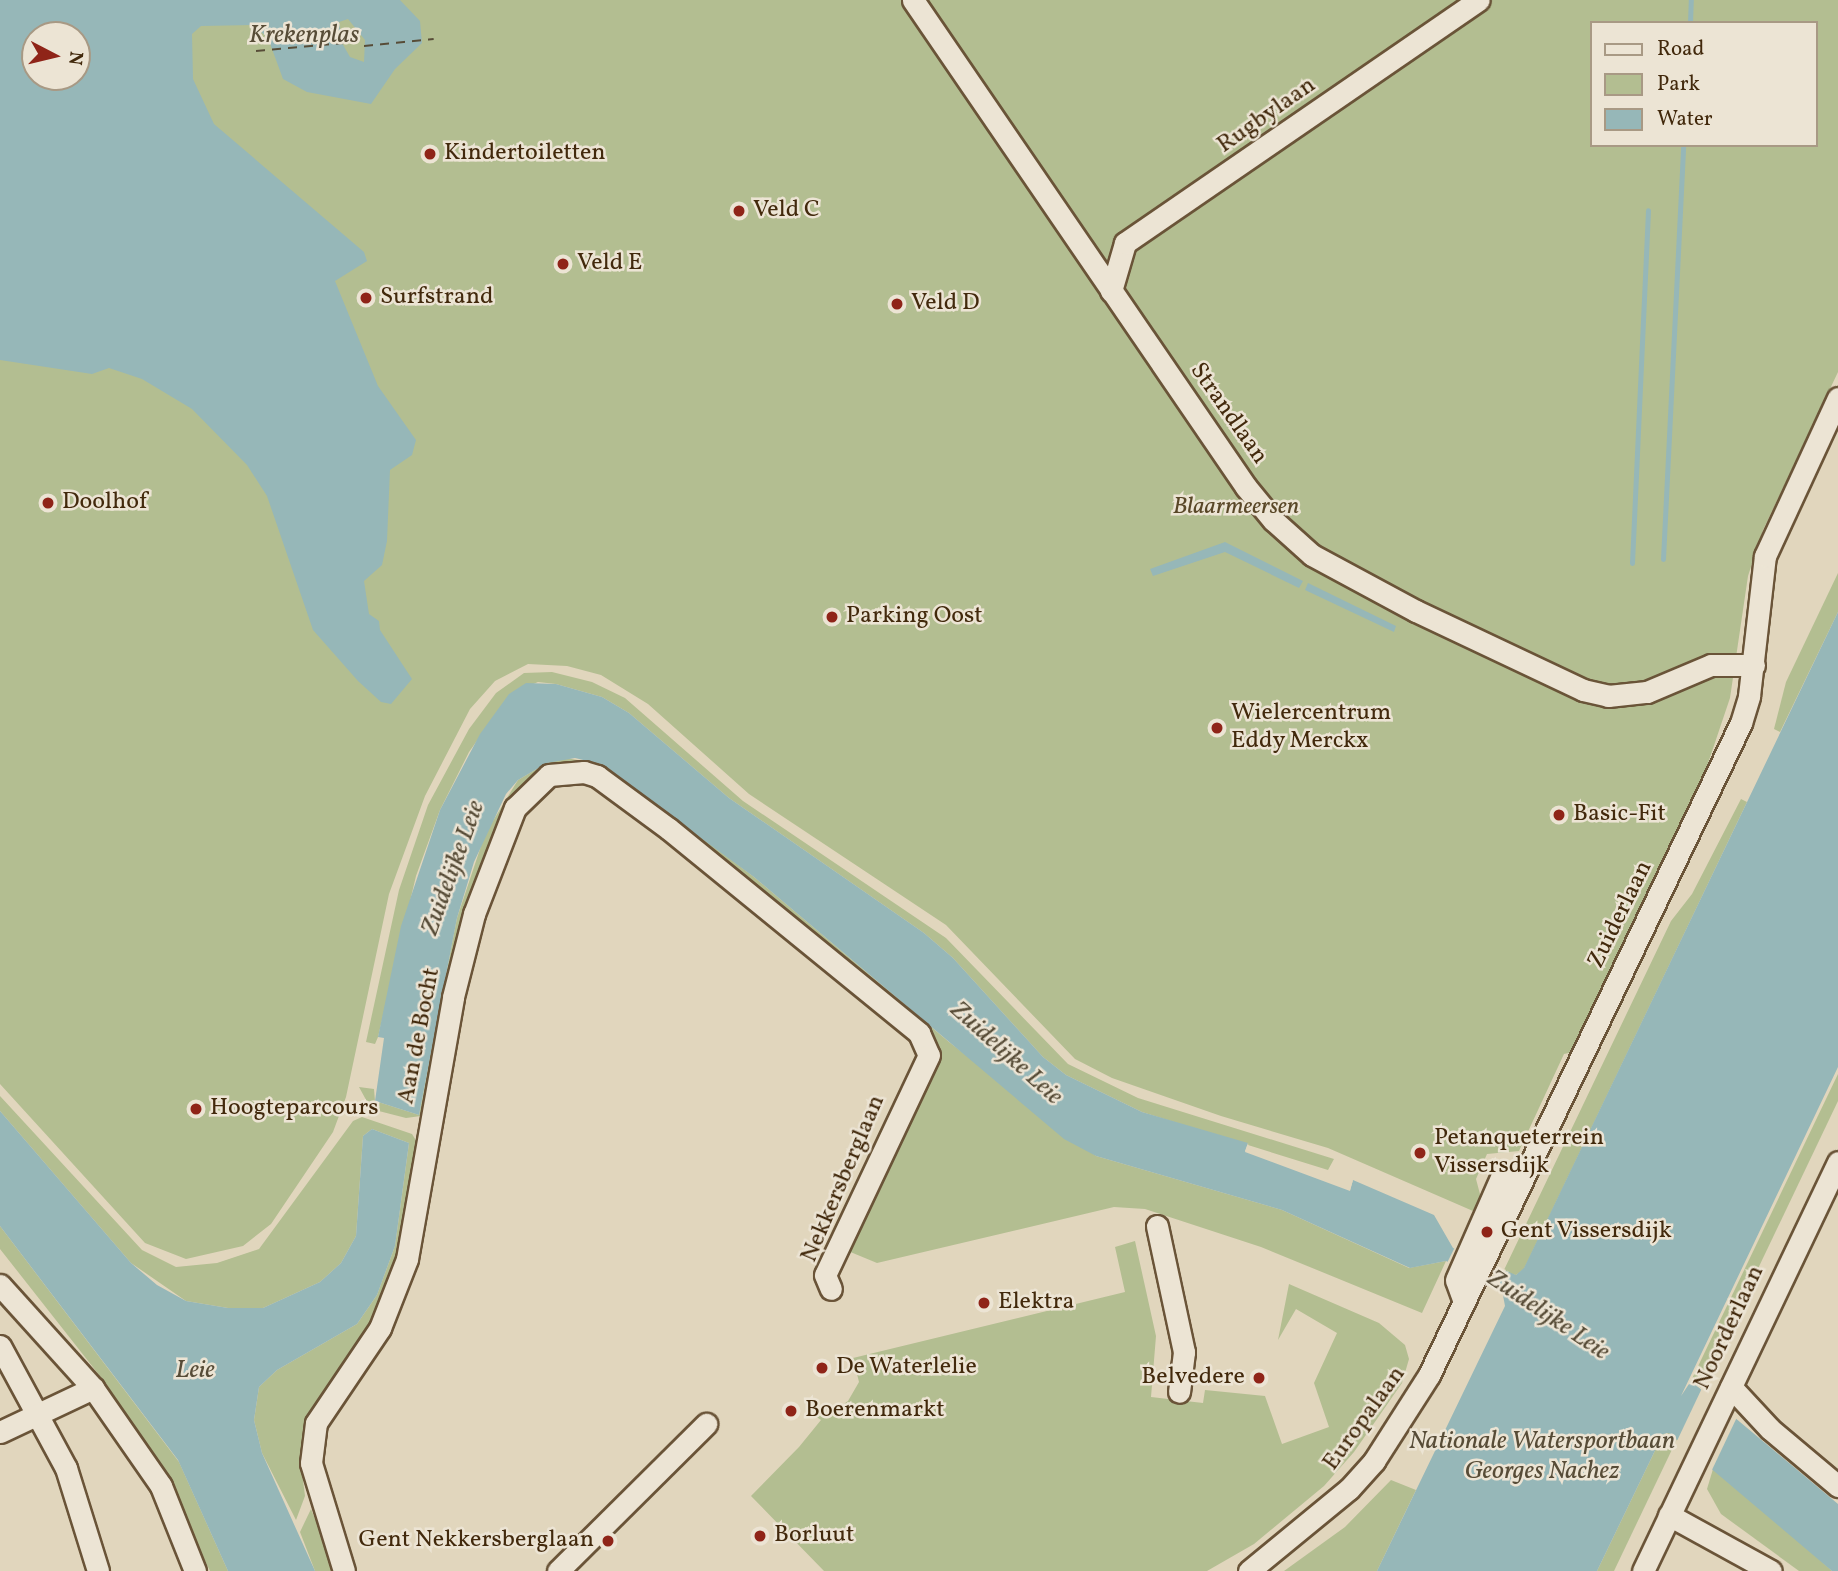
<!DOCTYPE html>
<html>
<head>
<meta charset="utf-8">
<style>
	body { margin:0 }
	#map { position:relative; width:1838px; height:1571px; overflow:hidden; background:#e1d6bd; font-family:Vollkorn,serif }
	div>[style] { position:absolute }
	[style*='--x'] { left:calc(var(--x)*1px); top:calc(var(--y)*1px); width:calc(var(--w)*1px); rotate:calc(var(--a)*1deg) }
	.green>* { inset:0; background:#b3be91 }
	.water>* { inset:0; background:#96b7b8 }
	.pier>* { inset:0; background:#e1d6bd }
	.stream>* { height:5px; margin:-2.5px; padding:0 2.5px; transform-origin:2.5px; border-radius:2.5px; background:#96b7b8 }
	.ferry>* { height:2px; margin-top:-1px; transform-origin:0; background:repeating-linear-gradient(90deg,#574c37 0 9px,transparent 0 16px) }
	.roads { filter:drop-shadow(2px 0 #6a5438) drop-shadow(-2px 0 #6a5438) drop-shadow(0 2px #6a5438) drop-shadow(0 -2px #6a5438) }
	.minor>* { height:21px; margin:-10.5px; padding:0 10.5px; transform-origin:10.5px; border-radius:10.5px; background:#ece4d4 }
	.dots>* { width:19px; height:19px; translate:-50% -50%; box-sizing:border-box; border:4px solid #ece4d4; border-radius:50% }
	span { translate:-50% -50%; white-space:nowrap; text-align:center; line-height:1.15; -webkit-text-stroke:5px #ece4d4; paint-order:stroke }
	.street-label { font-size:24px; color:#42290c }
	.poi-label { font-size:24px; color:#42290c }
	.left { translate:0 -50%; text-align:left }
	.right { translate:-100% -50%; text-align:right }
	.park-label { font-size:24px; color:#594727; font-style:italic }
	.water-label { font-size:26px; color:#574c37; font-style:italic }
	.legend { position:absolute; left:1590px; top:21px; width:228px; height:126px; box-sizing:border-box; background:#ece4d4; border:2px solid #a89984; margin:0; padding:9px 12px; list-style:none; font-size:21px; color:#42290c }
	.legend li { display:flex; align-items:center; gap:14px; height:35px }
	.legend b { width:35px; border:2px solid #a89984 }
	.north { position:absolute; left:21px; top:21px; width:70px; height:70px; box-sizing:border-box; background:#ece4d4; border:2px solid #a89984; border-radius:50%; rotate:97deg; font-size:19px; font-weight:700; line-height:28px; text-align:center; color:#42290c }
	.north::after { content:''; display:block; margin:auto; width:24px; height:32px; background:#8f2418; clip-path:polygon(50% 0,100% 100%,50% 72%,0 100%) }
</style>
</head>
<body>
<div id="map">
	<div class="green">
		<i style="clip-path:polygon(evenodd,0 0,1838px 0,1838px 372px,1763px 530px,1748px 576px,1730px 698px,1700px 787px,1573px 1052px,1564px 1054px,1519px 1151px,1487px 1154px,1476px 1179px,1481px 1198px,1473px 1211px,1328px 1148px,1221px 1116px,1112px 1078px,1075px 1059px,946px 925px,749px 794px,648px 704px,601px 675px,567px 666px,528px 664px,495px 681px,470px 709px,425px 796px,389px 894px,346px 1097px,333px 1132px,271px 1224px,243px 1246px,186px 1259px,145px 1243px,0 1084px,0 0,1591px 23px,1815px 23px,1815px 145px,1591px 145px,1591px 23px,0 0,35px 35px,77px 35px,77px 77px,35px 77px,35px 35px)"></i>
		<i style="clip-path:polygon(1838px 573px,1838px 612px,1780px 732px,1774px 729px,1786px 682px)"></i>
		<i style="clip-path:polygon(552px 672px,592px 682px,625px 698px,743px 801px,946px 938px,1068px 1064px,1138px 1098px,1334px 1159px,1328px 1170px,1142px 1112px,1066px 1075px,1043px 1057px,953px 958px,924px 933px,729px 798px,629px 713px,602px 697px,556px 684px,538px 682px,510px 694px,469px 752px,440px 810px,416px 876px,378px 1037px,375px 1044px,366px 1042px,399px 890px,428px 805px,469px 729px,496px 693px,524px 673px)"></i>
		<i style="clip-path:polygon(566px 758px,600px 764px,628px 782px,754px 877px,949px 1042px,1096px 1156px,1282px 1210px,1409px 1268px,1446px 1261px,1422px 1313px,1261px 1247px,1145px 1209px,1114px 1207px,877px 1263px,848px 1251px,938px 1050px,598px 773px,526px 783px,421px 1116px,406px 1118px,371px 1109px,359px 1087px,374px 1089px,375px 1101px,419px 1115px,457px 918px,485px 834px,518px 780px,547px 763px)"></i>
		<i style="clip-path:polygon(1741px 799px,1747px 802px,1524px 1269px,1516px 1275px,1503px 1272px,1671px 921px,1692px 894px)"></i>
		<i style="clip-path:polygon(1838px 1074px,1838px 1101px,1701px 1388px,1691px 1381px)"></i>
		<i style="clip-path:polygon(0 1096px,142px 1250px,176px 1267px,217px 1263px,259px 1249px,353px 1121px,362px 1117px,412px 1134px,417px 1142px,406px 1232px,374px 1323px,306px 1421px,301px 1464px,305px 1496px,296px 1520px,262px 1453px,254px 1420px,259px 1387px,277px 1370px,357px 1324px,377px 1295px,395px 1246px,409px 1143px,372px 1129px,363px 1136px,356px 1236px,341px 1263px,320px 1282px,263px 1308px,228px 1308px,186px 1301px,131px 1263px,0 1111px)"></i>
		<i style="clip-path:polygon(0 1226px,179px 1462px,228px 1571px,210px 1571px,159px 1467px,107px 1385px,0 1249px)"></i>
		<i style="clip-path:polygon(1135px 1241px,1156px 1336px,1151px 1397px,1203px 1403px,1205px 1390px,1265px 1396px,1282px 1444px,1329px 1427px,1314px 1383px,1337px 1333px,1296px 1309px,1278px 1340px,1289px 1284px,1379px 1323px,1405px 1345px,1409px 1359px,1402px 1383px,1354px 1452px,1324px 1486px,1254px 1544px,1207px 1571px,824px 1571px,751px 1496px,799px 1447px,821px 1420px,815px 1416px,831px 1413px,848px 1401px,859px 1382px,853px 1358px,1125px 1292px,1115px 1247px)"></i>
		<i style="clip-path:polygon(1669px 1433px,1677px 1439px,1614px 1571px,1597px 1571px,1663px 1434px)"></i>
		<i style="clip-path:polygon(1713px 1469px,1797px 1539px,1832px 1571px,1799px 1571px,1721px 1514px,1707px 1489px)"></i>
		<i style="clip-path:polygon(1391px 1480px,1416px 1490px,1377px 1571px,1284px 1571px,1345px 1527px)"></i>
		<i style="clip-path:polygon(311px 1509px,321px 1534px,335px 1571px,315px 1571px,300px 1532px)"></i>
	</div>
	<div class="water">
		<i style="clip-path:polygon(evenodd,0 0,400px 0,420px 21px,422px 43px,395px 69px,371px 104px,307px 92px,283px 79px,268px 38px,253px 25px,201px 26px,192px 34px,193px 79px,214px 124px,364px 252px,367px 261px,335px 281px,378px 386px,416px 440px,412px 455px,390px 470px,387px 541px,382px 565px,364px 581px,369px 614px,379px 621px,380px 630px,412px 679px,391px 704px,381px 702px,358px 681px,313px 630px,267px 496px,247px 465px,192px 409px,142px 379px,109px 368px,92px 374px,0 360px,0 0,348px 19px,365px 40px,364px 62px,350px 57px,342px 43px,339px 22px,348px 19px,0 0,35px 35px,77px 35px,77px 77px,35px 77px,35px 35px)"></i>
		<i style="clip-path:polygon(1225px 542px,1303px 581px,1299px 588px,1225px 552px,1153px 576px,1150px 569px)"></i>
		<i style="clip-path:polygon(1308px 583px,1396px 626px,1394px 632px,1305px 590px)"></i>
		<i style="clip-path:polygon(1838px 612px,1838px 1067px,1681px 1396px,1691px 1381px,1838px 1504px,1838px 1571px,1832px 1571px,1669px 1433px,1663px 1434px,1597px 1571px,1377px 1571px,1505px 1306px,1502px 1290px,1446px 1261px,1410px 1268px,1282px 1210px,1096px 1156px,1064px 1139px,754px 877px,600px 764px,575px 758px,547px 763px,518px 780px,506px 794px,474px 862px,457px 918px,419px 1115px,375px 1101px,384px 1038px,378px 1037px,401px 926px,440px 810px,480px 734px,509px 694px,526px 683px,556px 684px,602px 697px,629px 713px,729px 798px,924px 933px,953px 958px,1043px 1057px,1066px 1075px,1142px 1112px,1248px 1143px,1245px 1151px,1350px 1190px,1353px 1180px,1434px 1215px,1453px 1248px,1516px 1275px,1524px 1268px)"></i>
		<i style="clip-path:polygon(0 1111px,131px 1263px,157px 1285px,186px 1301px,228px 1308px,263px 1308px,320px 1282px,341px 1263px,356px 1236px,363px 1136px,372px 1129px,409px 1143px,395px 1246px,377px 1295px,357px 1324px,277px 1370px,259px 1387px,254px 1420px,262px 1453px,315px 1571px,228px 1571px,178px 1460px,0 1226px)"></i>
	</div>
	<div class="pier">
		<i style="clip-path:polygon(1248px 1143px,1249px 1149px,1347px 1186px,1353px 1180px,1350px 1191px,1245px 1152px)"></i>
		<i style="clip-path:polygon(1456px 1245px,1506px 1270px,1496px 1290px,1446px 1265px)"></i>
		<i style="clip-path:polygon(1703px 1386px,1738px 1415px,1711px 1472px,1676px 1443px)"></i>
	</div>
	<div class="stream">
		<i style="--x:1690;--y:23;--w:23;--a:-88"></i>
		<i style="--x:1663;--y:559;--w:414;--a:-87.2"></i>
		<i style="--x:1632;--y:563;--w:353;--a:-87.4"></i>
	</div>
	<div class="ferry">
		<i style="--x:364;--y:46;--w:70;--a:-5.7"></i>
		<i style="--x:256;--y:51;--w:88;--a:-5.2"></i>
	</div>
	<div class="roads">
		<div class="minor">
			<i style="--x:913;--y:0;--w:590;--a:55.64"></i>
			<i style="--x:1246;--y:487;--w:43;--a:50.7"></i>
			<i style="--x:1273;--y:520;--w:52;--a:41.9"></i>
			<i style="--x:1312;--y:555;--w:118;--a:28.3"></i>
			<i style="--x:1416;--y:611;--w:185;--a:25.3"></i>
			<i style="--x:1583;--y:690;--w:26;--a:13"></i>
			<i style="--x:1608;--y:696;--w:39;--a:-6"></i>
			<i style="--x:1647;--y:692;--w:69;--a:-22.9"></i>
			<i style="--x:1711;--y:665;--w:43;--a:0"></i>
			<i style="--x:1111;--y:291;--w:50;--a:-73.7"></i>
			<i style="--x:1125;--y:243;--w:429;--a:-34.5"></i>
			<i style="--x:1157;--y:1226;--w:129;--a:77.9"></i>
			<i style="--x:1184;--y:1352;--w:40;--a:97.1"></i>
			<i style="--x:0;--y:1285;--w:139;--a:47.9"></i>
			<i style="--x:93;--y:1388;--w:119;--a:55.2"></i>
			<i style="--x:161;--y:1486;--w:92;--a:68.2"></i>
			<i style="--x:1464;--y:1302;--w:23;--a:-110"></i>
			<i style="--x:1456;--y:1280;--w:115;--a:-66.3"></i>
			<i style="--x:1502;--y:1175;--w:22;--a:0"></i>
			<i style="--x:0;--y:1346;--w:139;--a:61.6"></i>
			<i style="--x:66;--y:1468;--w:108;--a:72.7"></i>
			<i style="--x:1731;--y:1387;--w:57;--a:47.1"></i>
			<i style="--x:1770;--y:1429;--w:89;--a:40"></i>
			<i style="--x:0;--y:1432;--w:103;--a:-25.3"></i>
			<i style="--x:1669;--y:1515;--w:116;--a:28.8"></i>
			<i style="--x:344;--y:1571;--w:113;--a:-107"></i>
			<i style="--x:311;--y:1463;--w:40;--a:-82.9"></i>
			<i style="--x:316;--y:1423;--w:115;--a:-56"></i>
			<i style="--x:380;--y:1328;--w:74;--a:-68.6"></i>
			<i style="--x:407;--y:1259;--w:266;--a:-80"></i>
			<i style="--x:453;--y:997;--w:86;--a:-75.8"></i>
			<i style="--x:474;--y:914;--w:114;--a:-68.9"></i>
			<i style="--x:515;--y:808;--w:47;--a:-44.1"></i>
			<i style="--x:549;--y:775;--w:35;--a:-5"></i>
			<i style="--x:584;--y:772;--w:14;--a:17"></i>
			<i style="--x:597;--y:776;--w:89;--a:36.4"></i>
			<i style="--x:669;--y:829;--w:323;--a:39.2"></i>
			<i style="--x:919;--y:1033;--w:24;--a:66"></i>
			<i style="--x:929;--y:1055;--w:243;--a:115.3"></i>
			<i style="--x:825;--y:1275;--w:15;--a:67"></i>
			<i style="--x:558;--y:1571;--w:209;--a:-44.8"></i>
			<i style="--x:1249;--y:1571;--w:129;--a:-39.4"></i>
			<i style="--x:1349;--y:1489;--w:38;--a:-48"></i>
			<i style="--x:1374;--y:1461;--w:102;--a:-57.4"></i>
			<i style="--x:1429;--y:1375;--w:723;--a:-64.43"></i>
			<i style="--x:1741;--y:723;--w:28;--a:-73"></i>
			<i style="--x:1749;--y:696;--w:141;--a:-83.5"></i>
			<i style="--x:1765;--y:556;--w:174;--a:-65.2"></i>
			<i style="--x:1643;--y:1571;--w:453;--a:-64.5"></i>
		</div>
	</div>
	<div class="dots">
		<i style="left:430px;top:154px;background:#8f2418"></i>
		<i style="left:739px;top:211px;background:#8f2418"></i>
		<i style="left:563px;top:264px;background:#8f2418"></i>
		<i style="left:366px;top:298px;background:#8f2418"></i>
		<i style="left:897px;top:304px;background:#8f2418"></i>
		<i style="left:48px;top:503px;background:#8f2418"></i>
		<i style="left:832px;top:617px;background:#8f2418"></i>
		<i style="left:1217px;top:728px;background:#8f2418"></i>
		<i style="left:1559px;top:815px;background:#8f2418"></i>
		<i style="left:196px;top:1109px;background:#8f2418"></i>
		<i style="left:1420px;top:1153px;background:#8f2418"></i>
		<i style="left:1487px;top:1232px;background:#8f2418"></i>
		<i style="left:984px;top:1303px;background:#8f2418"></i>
		<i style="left:822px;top:1368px;background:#8f2418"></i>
		<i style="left:1259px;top:1378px;background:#8f2418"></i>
		<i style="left:791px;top:1411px;background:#8f2418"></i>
		<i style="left:760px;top:1536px;background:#8f2418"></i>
		<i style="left:608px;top:1541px;background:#8f2418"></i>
	</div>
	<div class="street-label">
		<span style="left:1267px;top:116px;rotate:-35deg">Rugbylaan</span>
		<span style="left:1228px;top:414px;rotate:55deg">Strandlaan</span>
		<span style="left:1621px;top:915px;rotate:-64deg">Zuiderlaan</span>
		<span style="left:420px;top:1036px;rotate:-79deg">Aan de Bocht</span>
		<span style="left:844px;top:1179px;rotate:-67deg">Nekkersberglaan</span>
		<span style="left:1730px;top:1328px;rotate:-65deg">Noorderlaan</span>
		<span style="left:1365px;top:1419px;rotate:-54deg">Europalaan</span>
	</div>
	<div class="poi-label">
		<span class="left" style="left:444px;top:154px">Kindertoiletten</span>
		<span class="left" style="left:753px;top:211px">Veld C</span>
		<span class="left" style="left:577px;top:264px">Veld E</span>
		<span class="left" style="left:380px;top:298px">Surfstrand</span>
		<span class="left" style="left:911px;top:304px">Veld D</span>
		<span class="left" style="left:62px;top:503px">Doolhof</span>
		<span class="left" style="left:846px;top:617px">Parking Oost</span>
		<span class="left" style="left:1231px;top:728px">Wielercentrum<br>Eddy Merckx</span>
		<span class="left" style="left:1573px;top:815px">Basic-Fit</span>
		<span class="left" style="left:210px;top:1109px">Hoogteparcours</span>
		<span class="left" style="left:1434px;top:1153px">Petanqueterrein<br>Vissersdijk</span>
		<span class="left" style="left:1501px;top:1232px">Gent Vissersdijk</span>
		<span class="left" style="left:998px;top:1303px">Elektra</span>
		<span class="left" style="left:836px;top:1368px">De Waterlelie</span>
		<span class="right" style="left:1245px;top:1378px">Belvedere</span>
		<span class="left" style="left:805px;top:1411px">Boerenmarkt</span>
		<span class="left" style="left:774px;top:1536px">Borluut</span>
		<span class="right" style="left:594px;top:1541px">Gent Nekkersberglaan</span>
	</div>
	<div class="park-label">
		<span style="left:1236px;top:508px">Blaarmeersen</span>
	</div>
	<div class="water-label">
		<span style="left:304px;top:36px">Krekenplas</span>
		<span style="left:454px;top:868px;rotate:-70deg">Zuidelijke Leie</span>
		<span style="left:1006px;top:1054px;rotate:42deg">Zuidelijke Leie</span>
		<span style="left:1548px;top:1316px;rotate:34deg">Zuidelijke Leie</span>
		<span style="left:195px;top:1371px">Leie</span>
		<span style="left:1542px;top:1457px">Nationale Watersportbaan<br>Georges Nachez</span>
	</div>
	<ul class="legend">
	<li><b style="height:9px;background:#ece4d4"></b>Road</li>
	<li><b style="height:19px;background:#b3be91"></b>Park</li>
	<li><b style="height:19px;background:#96b7b8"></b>Water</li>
	</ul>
	<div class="north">N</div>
</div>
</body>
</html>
